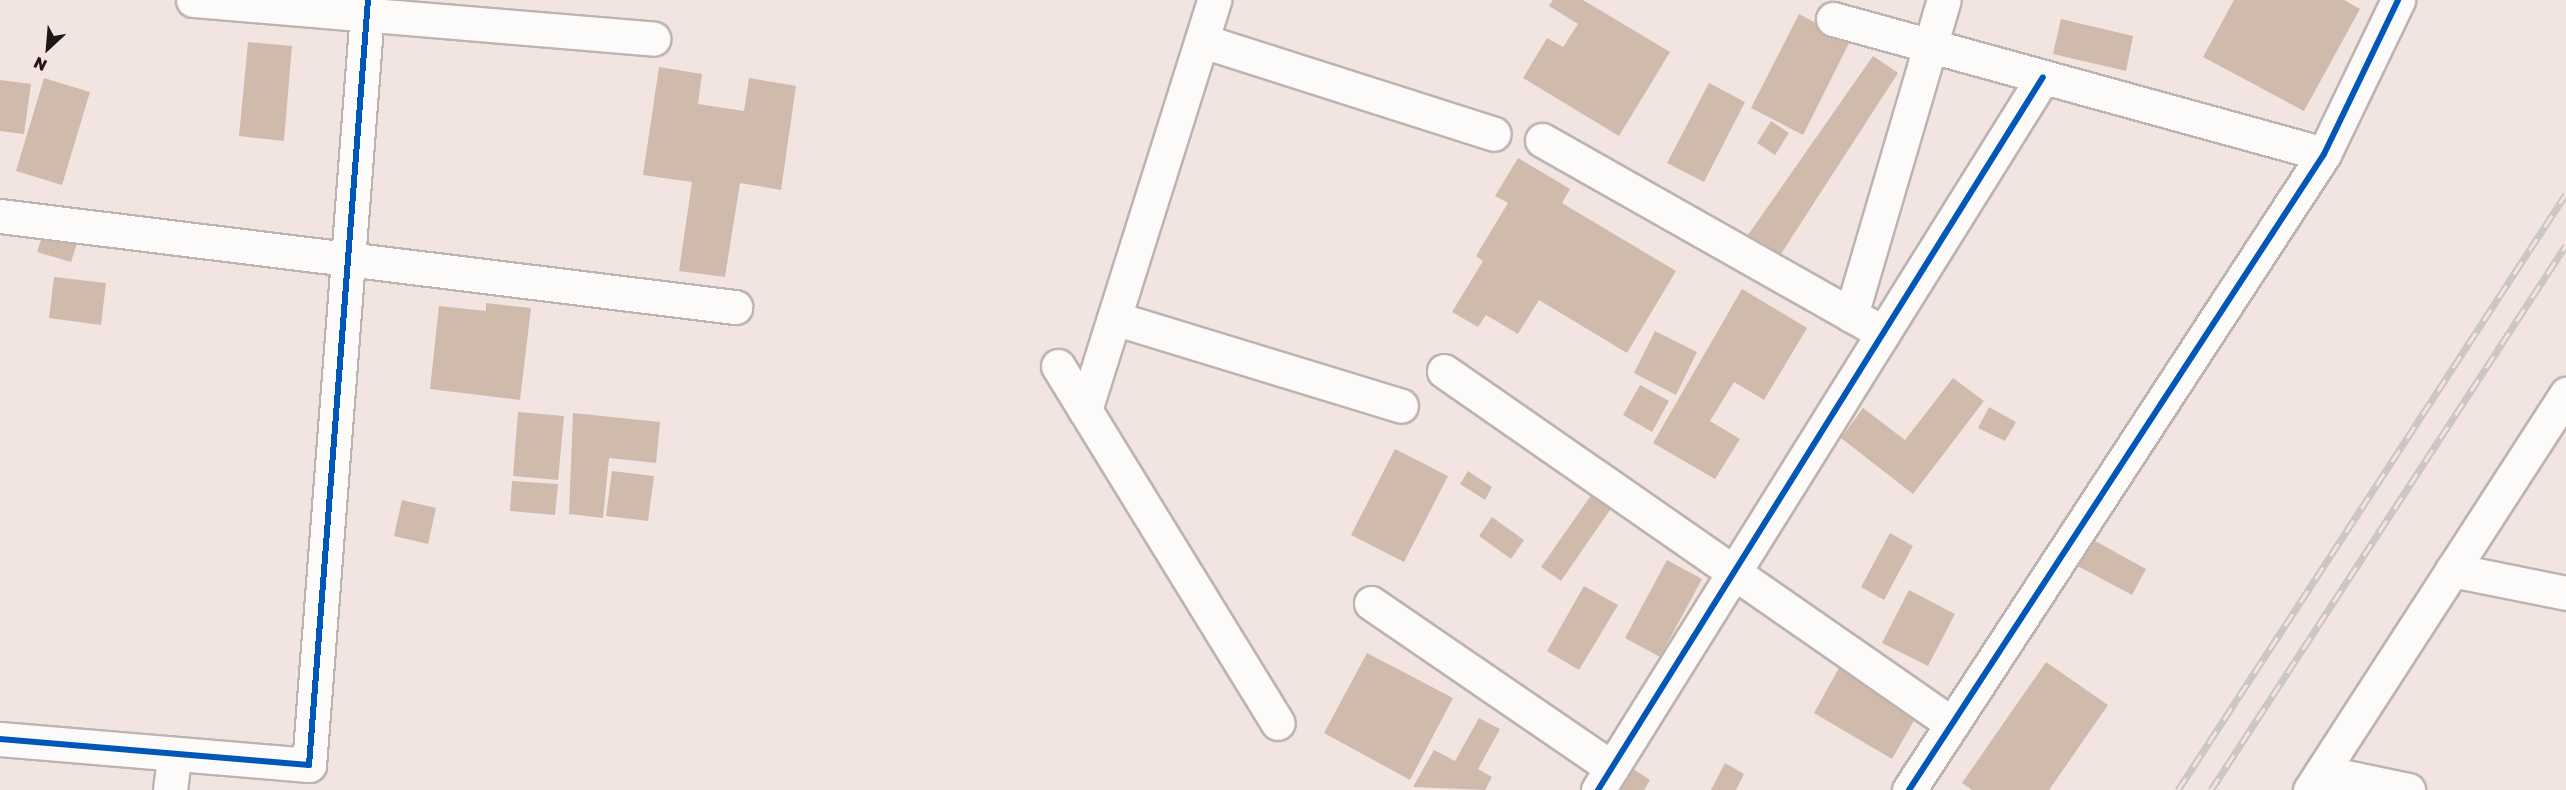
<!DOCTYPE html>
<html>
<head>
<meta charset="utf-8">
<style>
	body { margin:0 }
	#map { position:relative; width:2566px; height:790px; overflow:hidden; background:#f2e5e1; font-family:"Golos Text",sans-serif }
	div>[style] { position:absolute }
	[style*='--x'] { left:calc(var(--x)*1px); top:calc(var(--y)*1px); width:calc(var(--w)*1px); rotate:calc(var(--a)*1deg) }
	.building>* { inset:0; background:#d0baac }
	.roads { filter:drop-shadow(2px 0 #bdb3b0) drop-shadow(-2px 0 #bdb3b0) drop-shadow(0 2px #bdb3b0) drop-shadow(0 -2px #bdb3b0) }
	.street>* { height:33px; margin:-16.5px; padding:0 16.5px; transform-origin:16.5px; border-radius:16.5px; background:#fdfbfa }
	.rail>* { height:7px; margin-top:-3.5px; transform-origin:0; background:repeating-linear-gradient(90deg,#f8e1db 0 14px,#c8c5c4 0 28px); box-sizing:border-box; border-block:2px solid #c8c5c4 }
	.cycleway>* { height:6px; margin:-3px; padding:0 3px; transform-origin:3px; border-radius:3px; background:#0057b8 }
	span { translate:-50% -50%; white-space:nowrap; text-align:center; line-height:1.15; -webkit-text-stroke:5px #f8e1db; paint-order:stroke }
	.north { position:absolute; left:18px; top:18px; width:60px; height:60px; -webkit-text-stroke:4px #f8e1db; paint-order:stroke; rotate:206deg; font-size:16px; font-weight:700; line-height:24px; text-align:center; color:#1f1715 }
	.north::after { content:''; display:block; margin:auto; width:21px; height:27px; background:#1f1715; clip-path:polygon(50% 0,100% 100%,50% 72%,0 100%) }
</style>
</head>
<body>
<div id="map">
	<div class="building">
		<i style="clip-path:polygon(1553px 0,1583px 0,1670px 52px,1619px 136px,1523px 78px,1547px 38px,1563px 47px,1578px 24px,1549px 6px)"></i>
		<i style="clip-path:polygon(2234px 0,2344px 0,2360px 9px,2304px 111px,2203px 57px)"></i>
		<i style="clip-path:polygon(1799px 14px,1850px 41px,1803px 135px,1751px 108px)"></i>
		<i style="clip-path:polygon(2061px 19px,2133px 36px,2126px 71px,2053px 54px)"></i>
		<i style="clip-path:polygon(248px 42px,292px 46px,284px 141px,239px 136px)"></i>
		<i style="clip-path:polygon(1873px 56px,1898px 73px,1779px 257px,1748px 235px)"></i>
		<i style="clip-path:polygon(659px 67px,702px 74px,698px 104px,744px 111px,749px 78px,796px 86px,781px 190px,740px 183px,725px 277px,679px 271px,692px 182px,643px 175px)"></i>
		<i style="clip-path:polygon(44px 78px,90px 92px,62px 185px,16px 171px)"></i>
		<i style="clip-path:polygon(0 80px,31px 84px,24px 134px,0 131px)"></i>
		<i style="clip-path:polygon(1709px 83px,1745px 102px,1704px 182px,1667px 163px)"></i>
		<i style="clip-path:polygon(1771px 121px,1789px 133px,1775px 155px,1757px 143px)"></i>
		<i style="clip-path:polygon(1518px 158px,1570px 189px,1562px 203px,1676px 271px,1627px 353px,1539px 300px,1518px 334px,1486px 315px,1478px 327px,1452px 312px,1483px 261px,1476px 256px,1508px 203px,1495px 196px)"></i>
		<i style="clip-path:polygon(45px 228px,78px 240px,71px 262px,37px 252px)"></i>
		<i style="clip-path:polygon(54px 277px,106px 283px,101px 325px,49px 318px)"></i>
		<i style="clip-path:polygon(1742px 289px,1807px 328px,1764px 400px,1734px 382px,1710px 421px,1740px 439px,1715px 479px,1653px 443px)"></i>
		<i style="clip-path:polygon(486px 303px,531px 308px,520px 400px,430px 389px,439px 306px,486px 311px)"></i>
		<i style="clip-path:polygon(1655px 331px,1697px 352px,1676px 395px,1634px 373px)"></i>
		<i style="clip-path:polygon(1953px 378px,1984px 401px,1913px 494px,1841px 438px,1863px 408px,1905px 440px)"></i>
		<i style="clip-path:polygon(1640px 385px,1669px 401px,1652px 432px,1623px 415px)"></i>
		<i style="clip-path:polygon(1989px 407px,2016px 422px,2005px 441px,1978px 428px)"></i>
		<i style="clip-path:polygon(518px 412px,564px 416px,558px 480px,513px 476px)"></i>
		<i style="clip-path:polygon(573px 413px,660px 422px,656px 463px,609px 458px,603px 518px,569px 514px)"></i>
		<i style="clip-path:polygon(1395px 449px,1448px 476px,1404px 562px,1351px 535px)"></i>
		<i style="clip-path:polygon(612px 471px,654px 476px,648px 521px,606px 516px)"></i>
		<i style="clip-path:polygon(1468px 471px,1492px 487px,1485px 500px,1460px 484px)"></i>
		<i style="clip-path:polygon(512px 481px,558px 484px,555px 515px,510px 511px)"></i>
		<i style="clip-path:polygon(1592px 494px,1612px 507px,1561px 581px,1541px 567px)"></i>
		<i style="clip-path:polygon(402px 500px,436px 508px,428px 544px,394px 536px)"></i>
		<i style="clip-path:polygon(1492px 517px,1524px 540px,1511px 559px,1479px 536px)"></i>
		<i style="clip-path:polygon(1890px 533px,1913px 546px,1884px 600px,1861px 587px)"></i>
		<i style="clip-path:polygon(2088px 537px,2146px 569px,2132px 595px,2074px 564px)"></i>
		<i style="clip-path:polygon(1667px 560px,1702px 579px,1660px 657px,1625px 638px)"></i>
		<i style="clip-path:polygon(1584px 586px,1618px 605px,1579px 670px,1547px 651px)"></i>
		<i style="clip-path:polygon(1909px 590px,1955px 614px,1928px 666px,1882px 643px)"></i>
		<i style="clip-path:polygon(1367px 653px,1453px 698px,1410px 780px,1324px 733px)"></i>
		<i style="clip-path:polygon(2046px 662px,2108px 705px,2049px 790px,1972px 790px,1962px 783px)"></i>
		<i style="clip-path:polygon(1840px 666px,1919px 712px,1892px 759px,1814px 713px)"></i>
		<i style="clip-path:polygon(1479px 718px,1500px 729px,1478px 769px,1492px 777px,1485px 790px,1413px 787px,1434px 750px,1455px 761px)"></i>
		<i style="clip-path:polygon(1624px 763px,1650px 780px,1644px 790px,1611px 790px)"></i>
		<i style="clip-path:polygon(1725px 763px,1744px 774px,1736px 790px,1711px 790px)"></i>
	</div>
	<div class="roads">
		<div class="street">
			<i style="--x:193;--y:0;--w:462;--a:4.8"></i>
			<i style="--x:1833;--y:19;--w:509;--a:15.37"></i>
			<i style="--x:1203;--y:41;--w:305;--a:17.7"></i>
			<i style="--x:1542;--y:140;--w:392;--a:29.5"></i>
			<i style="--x:0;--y:216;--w:741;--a:7.06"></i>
			<i style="--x:1851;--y:315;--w:328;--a:-73.6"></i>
			<i style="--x:1114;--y:318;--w:300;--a:17"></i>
			<i style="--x:1058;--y:366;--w:419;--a:58.4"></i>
			<i style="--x:1444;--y:371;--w:619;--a:34.79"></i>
			<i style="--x:1085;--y:410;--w:430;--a:-72.5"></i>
			<i style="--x:2452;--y:570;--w:116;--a:11.4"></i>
			<i style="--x:1371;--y:603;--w:292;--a:34.4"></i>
			<i style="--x:0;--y:739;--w:310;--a:4.8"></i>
			<i style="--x:309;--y:765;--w:767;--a:-85.59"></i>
			<i style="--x:2322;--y:772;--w:88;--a:11.8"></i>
			<i style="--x:170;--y:790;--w:34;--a:-83"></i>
			<i style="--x:1598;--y:790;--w:840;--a:-58.03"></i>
			<i style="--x:1909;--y:790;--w:759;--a:-56.87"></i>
			<i style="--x:2324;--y:154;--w:171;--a:-64.3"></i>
			<i style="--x:2310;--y:790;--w:472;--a:-57.1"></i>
		</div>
	</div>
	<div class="rail">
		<i style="--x:2178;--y:790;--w:711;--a:-56.94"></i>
		<i style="--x:2211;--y:790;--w:650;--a:-56.92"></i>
	</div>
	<div class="cycleway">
		<i style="--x:0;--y:739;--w:310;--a:4.8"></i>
		<i style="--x:309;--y:765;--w:767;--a:-85.59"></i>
		<i style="--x:1598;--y:790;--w:840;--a:-58.03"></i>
		<i style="--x:1909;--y:790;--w:759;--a:-56.87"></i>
		<i style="--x:2324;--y:154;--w:171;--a:-64.3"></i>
	</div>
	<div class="north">N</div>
</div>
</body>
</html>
